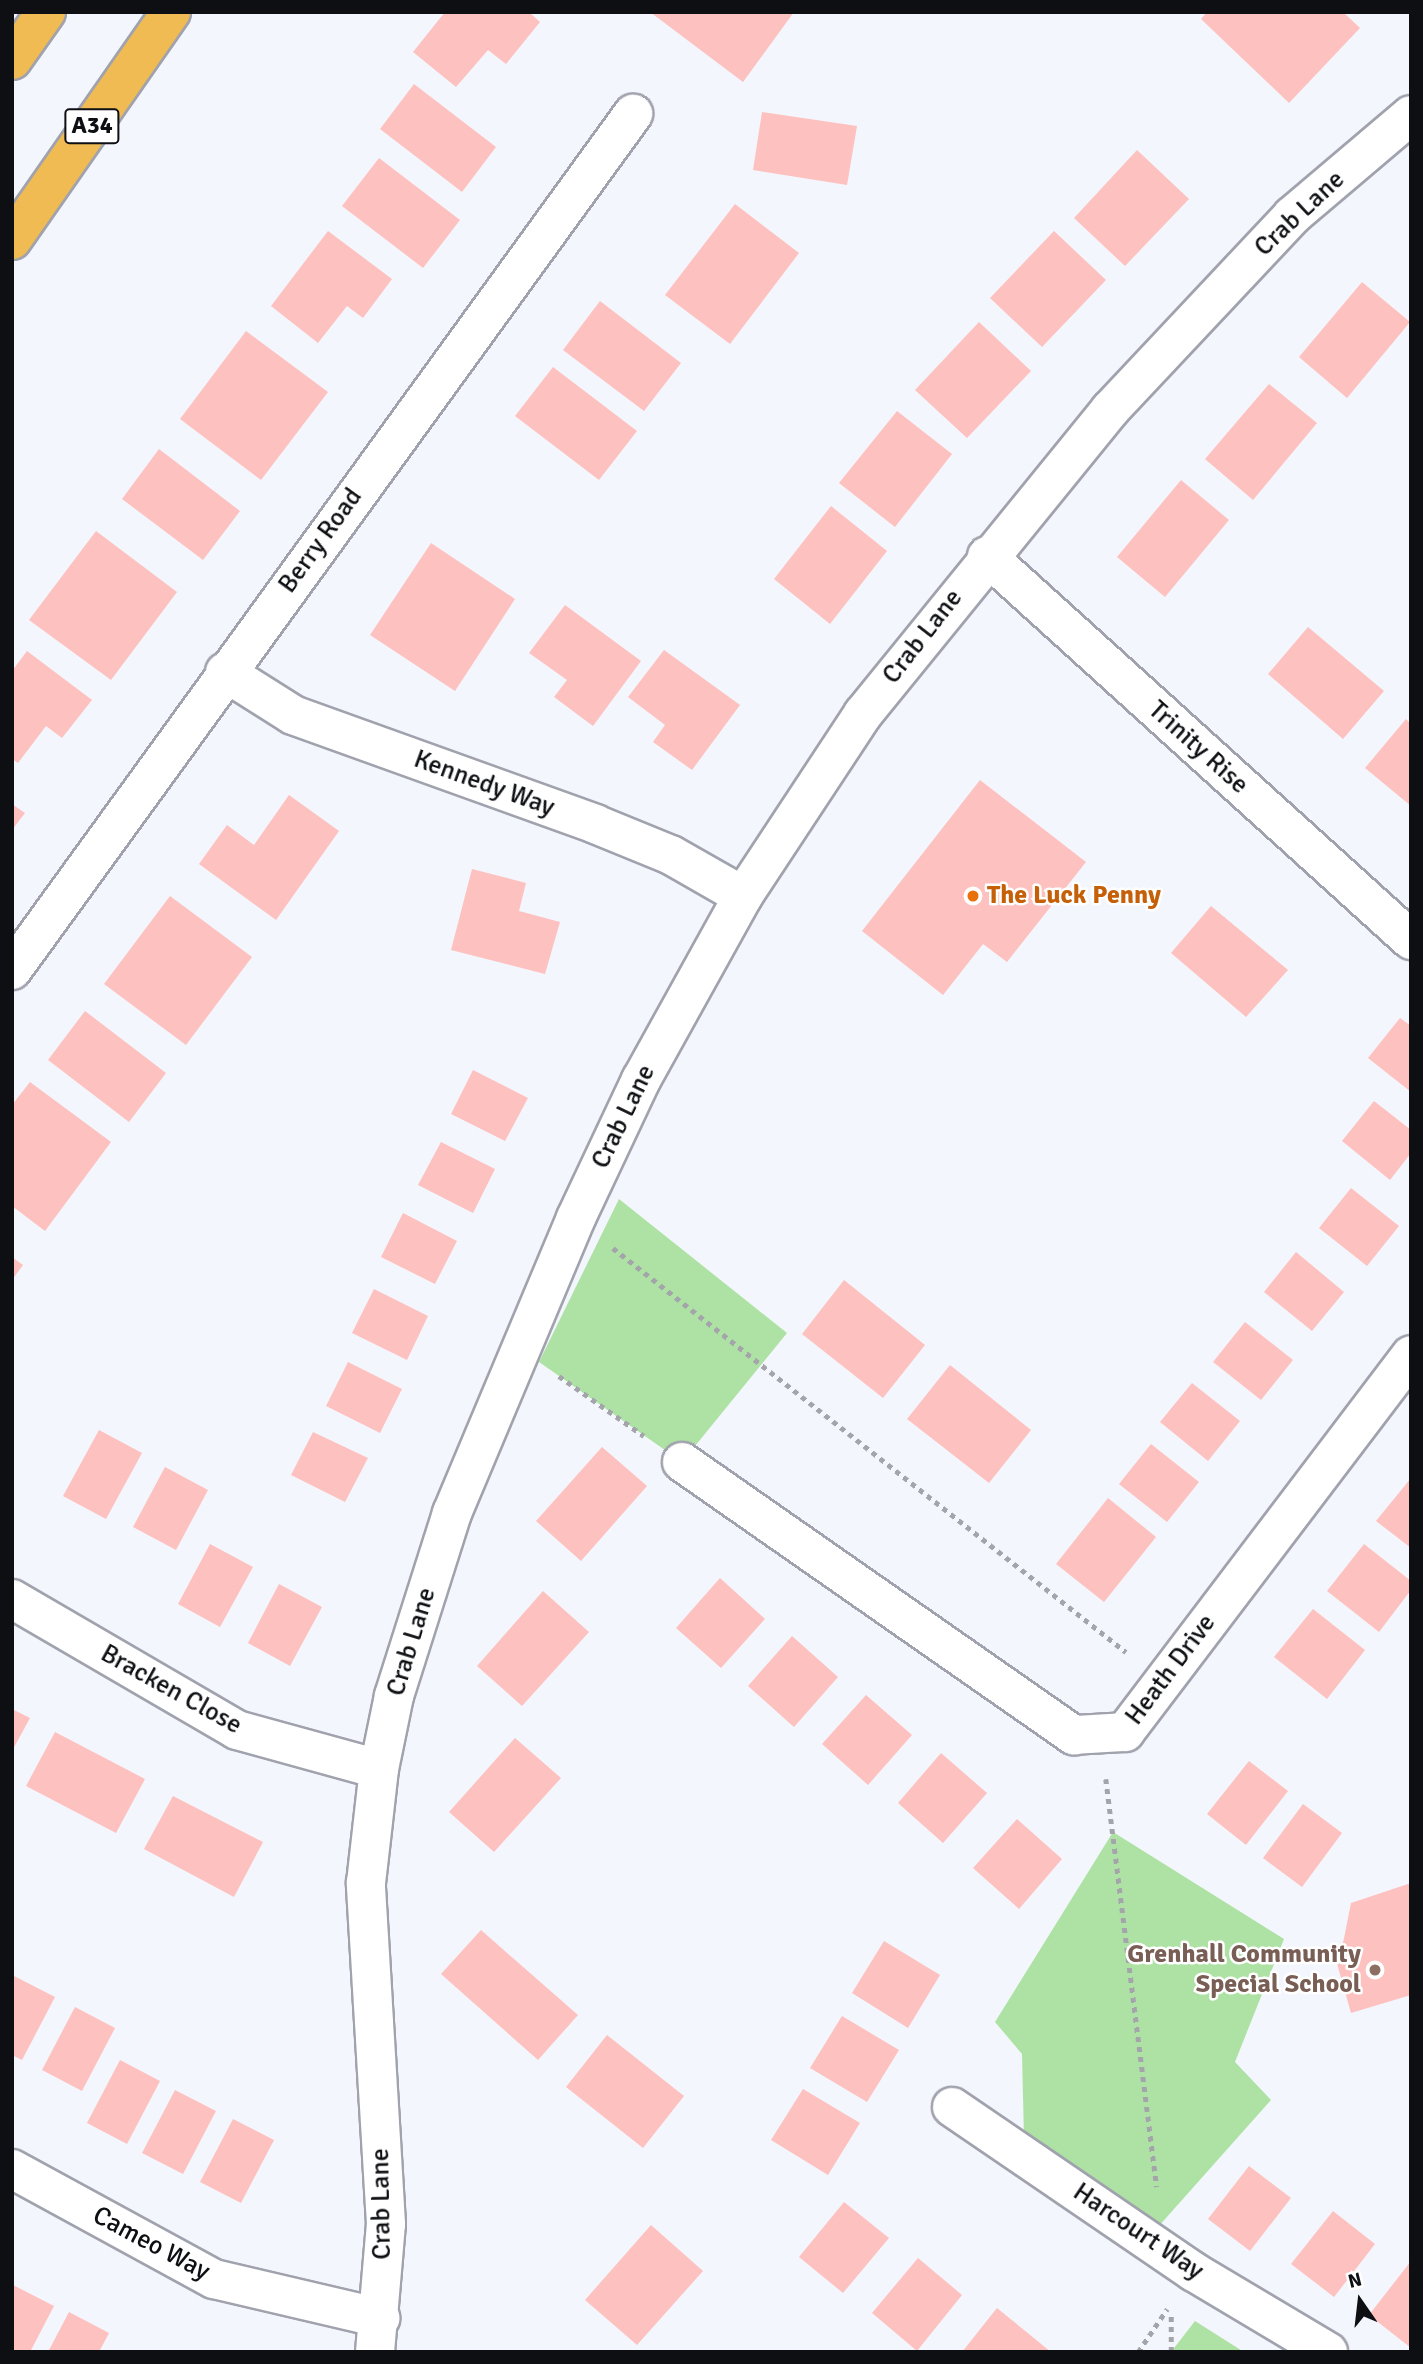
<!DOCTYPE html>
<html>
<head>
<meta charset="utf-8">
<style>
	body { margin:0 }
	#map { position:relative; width:1423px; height:2364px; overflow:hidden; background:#f4f6fd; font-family:Signika,sans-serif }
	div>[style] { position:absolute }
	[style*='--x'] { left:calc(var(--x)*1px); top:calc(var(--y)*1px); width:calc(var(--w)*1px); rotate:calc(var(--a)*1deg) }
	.green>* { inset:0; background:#aee2a4 }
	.building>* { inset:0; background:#fdc1bf }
	.path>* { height:4.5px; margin-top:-2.25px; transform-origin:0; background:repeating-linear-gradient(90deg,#a3a5ab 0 5px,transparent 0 10px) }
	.roads { filter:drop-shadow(2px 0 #a0a2ad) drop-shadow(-2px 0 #a0a2ad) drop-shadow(0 2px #a0a2ad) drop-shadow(0 -2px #a0a2ad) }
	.minor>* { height:38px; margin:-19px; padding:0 19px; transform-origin:19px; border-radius:19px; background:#fff }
	.highway>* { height:38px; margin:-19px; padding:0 19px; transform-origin:19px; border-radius:19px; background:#efbb52 }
	.dots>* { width:19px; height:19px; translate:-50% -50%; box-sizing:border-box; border:4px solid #fff; border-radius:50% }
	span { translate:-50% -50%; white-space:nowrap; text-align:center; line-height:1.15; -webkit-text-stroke:5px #fff; paint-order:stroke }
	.shield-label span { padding:2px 5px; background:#fff; border:2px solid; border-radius:5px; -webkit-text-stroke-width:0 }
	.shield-label { font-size:24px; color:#0e0f13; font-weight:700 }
	.street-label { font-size:26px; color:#0e0f13 }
	.food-label { font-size:26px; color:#c56008; font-weight:700 }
	.left { translate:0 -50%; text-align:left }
	.education-label { font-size:26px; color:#785e54; font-weight:700 }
	.right { translate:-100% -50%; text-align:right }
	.frame { position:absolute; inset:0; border:14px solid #0e0f13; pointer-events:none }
	.north { position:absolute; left:1325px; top:2266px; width:70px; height:70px; -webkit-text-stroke:5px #fff; paint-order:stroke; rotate:346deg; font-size:19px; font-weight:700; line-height:28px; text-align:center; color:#0e0f13 }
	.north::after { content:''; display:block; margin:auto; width:24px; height:32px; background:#0e0f13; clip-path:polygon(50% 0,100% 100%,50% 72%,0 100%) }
</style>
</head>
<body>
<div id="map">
	<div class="green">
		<i style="clip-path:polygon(619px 1199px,787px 1333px,682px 1462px,539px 1362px)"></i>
		<i style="clip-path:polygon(1113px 1832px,1284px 1939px,1235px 2062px,1271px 2100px,1158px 2227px,1024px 2139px,1022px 2054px,995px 2022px)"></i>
		<i style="clip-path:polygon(1195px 2321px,1244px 2352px,1171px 2352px)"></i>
	</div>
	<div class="building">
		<i style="clip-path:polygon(445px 12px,529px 12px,540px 22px,506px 64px,488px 50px,456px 87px,413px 52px)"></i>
		<i style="clip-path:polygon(650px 12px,794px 12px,743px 82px)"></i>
		<i style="clip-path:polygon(1207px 12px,1343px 12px,1360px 28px,1289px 103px,1201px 19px)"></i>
		<i style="clip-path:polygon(414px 84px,496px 147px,462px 192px,380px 129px)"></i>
		<i style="clip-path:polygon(762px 112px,857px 126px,847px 185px,753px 170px)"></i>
		<i style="clip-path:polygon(1137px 150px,1189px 199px,1125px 266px,1074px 218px)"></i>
		<i style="clip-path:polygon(379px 158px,460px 220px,423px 268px,342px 206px)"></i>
		<i style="clip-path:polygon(735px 204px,799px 253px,730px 344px,665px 295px)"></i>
		<i style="clip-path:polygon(328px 231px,392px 279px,363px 318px,347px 306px,318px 343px,271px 306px)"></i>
		<i style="clip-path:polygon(1054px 231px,1106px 280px,1042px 347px,990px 298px)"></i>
		<i style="clip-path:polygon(1362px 282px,1410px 322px,1347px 398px,1299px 357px)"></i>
		<i style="clip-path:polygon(600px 301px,681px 363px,644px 411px,563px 350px)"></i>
		<i style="clip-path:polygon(979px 322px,1031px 371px,967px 438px,915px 390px)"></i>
		<i style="clip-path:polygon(246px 331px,328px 392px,261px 480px,180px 419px)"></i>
		<i style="clip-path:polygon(553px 367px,637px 431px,599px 480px,515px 416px)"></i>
		<i style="clip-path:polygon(1269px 384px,1317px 423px,1253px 500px,1205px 459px)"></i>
		<i style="clip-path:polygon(897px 411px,952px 454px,895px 527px,839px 483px)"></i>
		<i style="clip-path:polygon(159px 449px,240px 511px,203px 560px,122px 499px)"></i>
		<i style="clip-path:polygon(1181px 480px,1229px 520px,1165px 597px,1117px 557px)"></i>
		<i style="clip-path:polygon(831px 506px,887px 551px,830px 624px,774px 579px)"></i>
		<i style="clip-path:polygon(96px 531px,177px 592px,111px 680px,29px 620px)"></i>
		<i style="clip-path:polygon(431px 543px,515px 599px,455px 691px,370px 635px)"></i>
		<i style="clip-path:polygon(565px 605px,641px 661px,593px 726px,554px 697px,567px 680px,529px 653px)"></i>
		<i style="clip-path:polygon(1308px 627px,1384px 691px,1343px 739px,1268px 674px)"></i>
		<i style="clip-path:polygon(664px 650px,740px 705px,692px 770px,653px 742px,665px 725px,628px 697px)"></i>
		<i style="clip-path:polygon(27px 651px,92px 700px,62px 738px,46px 726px,18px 763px,12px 759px,12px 671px)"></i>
		<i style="clip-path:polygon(1406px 719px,1411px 724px,1411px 806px,1365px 768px)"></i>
		<i style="clip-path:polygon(980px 780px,1086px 862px,1007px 962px,983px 944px,943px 995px,862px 931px)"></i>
		<i style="clip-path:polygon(289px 795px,339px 831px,276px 920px,199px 864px,227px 825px,254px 845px)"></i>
		<i style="clip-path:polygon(12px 804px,25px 813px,12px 830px)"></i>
		<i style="clip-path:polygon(472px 869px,526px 883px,519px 911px,560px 922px,545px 974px,451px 950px)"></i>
		<i style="clip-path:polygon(170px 896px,252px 957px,186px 1045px,104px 984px)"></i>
		<i style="clip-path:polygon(1211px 906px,1288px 970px,1246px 1017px,1171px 953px)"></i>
		<i style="clip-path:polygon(85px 1011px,166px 1073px,129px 1122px,48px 1060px)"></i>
		<i style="clip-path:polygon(1400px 1018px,1411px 1026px,1411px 1092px,1368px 1058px)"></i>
		<i style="clip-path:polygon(473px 1070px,528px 1098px,505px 1141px,451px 1114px)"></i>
		<i style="clip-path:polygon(30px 1082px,111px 1142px,45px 1231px,12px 1206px,12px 1105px)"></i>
		<i style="clip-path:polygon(1374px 1101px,1411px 1130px,1411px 1153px,1390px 1180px,1342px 1141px)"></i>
		<i style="clip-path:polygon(441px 1142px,495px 1169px,473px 1213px,418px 1185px)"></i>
		<i style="clip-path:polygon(1351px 1188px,1399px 1226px,1367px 1266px,1319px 1228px)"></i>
		<i style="clip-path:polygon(403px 1213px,457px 1241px,435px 1284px,381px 1257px)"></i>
		<i style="clip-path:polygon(1296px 1252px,1344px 1292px,1312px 1331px,1264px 1292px)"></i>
		<i style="clip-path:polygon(12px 1257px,23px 1265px,12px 1280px)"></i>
		<i style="clip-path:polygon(844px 1280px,925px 1345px,883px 1398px,802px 1334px)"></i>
		<i style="clip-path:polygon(374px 1289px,428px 1316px,407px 1360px,352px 1333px)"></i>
		<i style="clip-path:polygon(1245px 1322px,1293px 1360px,1261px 1400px,1213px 1362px)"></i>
		<i style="clip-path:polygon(348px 1362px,402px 1389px,380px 1433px,326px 1406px)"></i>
		<i style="clip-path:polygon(950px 1365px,1031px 1430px,989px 1483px,907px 1419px)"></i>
		<i style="clip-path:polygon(1192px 1383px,1240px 1421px,1208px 1461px,1160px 1422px)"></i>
		<i style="clip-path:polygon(99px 1430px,142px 1453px,106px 1519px,63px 1496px)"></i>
		<i style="clip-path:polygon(313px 1432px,368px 1458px,345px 1502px,291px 1475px)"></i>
		<i style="clip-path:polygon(1151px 1444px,1199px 1482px,1167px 1522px,1119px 1484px)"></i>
		<i style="clip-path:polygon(602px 1447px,647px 1486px,581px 1561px,536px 1521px)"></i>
		<i style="clip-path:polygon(165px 1467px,208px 1490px,176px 1550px,133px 1527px)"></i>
		<i style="clip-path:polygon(1411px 1478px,1411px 1548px,1376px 1521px)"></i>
		<i style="clip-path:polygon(1108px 1498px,1156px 1537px,1104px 1602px,1056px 1564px)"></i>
		<i style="clip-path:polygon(210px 1544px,253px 1567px,220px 1627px,178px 1604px)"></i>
		<i style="clip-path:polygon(1364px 1544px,1411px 1581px,1411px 1590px,1379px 1632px,1327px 1591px)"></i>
		<i style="clip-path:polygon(720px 1578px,765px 1619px,721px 1668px,676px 1628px)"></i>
		<i style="clip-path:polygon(279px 1584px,322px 1607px,290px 1666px,248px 1643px)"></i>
		<i style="clip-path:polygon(543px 1591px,589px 1632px,522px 1706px,477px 1666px)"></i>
		<i style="clip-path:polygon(1313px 1609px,1365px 1650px,1327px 1699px,1274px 1657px)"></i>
		<i style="clip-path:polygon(792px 1636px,838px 1677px,794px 1727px,748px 1686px)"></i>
		<i style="clip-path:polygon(866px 1695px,912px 1735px,868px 1785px,822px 1744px)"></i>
		<i style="clip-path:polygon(12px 1709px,30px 1718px,12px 1751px)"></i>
		<i style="clip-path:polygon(55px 1732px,145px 1779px,116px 1833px,26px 1786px)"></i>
		<i style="clip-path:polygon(515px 1738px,561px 1778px,494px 1852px,449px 1812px)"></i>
		<i style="clip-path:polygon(941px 1753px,987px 1793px,943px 1843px,898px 1803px)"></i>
		<i style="clip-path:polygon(1249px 1761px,1288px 1791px,1246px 1845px,1207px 1814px)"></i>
		<i style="clip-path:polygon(173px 1796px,263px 1842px,234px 1897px,144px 1849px)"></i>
		<i style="clip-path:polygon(1303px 1804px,1342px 1833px,1302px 1887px,1263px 1858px)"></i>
		<i style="clip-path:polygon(1017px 1819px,1062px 1859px,1019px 1909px,973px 1868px)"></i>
		<i style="clip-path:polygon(1411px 1883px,1411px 1995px,1351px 2013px,1332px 1946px,1343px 1943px,1351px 1903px)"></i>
		<i style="clip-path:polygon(481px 1930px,578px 2015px,538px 2060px,441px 1974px)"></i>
		<i style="clip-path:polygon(884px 1941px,940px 1975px,908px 2028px,852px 1993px)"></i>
		<i style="clip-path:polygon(14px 1976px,55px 1997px,22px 2060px,12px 2055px)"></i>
		<i style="clip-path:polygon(75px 2007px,115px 2028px,82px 2091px,42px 2070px)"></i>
		<i style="clip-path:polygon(842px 2016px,899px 2050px,867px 2102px,810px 2068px)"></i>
		<i style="clip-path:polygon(607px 2035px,684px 2096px,643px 2148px,566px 2087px)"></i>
		<i style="clip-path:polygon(120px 2060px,160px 2081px,127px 2144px,87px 2123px)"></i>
		<i style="clip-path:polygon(803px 2089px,860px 2123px,828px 2175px,771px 2140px)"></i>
		<i style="clip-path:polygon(175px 2090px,216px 2111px,183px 2174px,142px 2153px)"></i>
		<i style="clip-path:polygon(233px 2119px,274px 2140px,241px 2203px,200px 2182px)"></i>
		<i style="clip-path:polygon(1249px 2166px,1291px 2198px,1250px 2251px,1208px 2219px)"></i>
		<i style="clip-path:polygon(844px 2202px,889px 2238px,843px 2293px,799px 2257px)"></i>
		<i style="clip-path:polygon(1333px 2211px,1375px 2244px,1334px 2297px,1291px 2264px)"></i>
		<i style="clip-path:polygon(651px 2225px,703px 2271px,637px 2345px,585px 2300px)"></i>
		<i style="clip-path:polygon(918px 2258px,962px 2295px,917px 2351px,872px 2313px)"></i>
		<i style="clip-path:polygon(1411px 2261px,1411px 2348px,1369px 2315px)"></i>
		<i style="clip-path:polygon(13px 2285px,54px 2306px,30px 2352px,12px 2352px)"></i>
		<i style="clip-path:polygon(997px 2308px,1051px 2352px,962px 2352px)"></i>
		<i style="clip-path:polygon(69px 2312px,109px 2333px,99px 2352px,48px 2352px)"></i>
	</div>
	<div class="path">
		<i style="--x:613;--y:1248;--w:653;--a:38.22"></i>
		<i style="--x:559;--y:1376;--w:104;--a:35.2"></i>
		<i style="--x:1106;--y:1779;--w:411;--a:82.9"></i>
		<i style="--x:1138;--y:2352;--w:52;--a:-56"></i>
		<i style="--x:1171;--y:2352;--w:38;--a:-90"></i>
	</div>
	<div class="roads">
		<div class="minor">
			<i style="--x:987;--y:556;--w:572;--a:42.17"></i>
			<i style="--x:225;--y:672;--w:80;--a:32.3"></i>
			<i style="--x:293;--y:715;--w:321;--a:19.8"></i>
			<i style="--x:595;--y:824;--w:82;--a:22.2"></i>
			<i style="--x:671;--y:855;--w:83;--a:29.7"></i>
			<i style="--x:12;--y:970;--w:1058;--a:-54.04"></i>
			<i style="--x:682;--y:1462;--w:478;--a:34.9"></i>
			<i style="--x:1074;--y:1735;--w:51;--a:-3.4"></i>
			<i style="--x:1125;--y:1732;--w:473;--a:-52.8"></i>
			<i style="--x:12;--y:1599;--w:260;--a:30.2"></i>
			<i style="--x:237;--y:1730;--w:147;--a:15.4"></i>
			<i style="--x:952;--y:2107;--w:293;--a:34.3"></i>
			<i style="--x:1194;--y:2272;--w:156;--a:30.8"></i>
			<i style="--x:12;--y:2169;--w:230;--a:28.6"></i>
			<i style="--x:214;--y:2279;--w:171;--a:13.2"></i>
			<i style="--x:375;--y:2352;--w:128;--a:-85.1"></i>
			<i style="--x:386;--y:2224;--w:342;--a:-93.4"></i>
			<i style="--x:366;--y:1883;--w:115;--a:-83.5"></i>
			<i style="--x:379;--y:1769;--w:75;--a:-78.4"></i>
			<i style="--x:394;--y:1696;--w:192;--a:-72.4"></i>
			<i style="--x:452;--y:1513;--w:320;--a:-67.2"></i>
			<i style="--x:576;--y:1218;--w:153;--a:-64.8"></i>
			<i style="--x:641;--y:1080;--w:210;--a:-61"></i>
			<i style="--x:743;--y:896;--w:218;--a:-56.6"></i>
			<i style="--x:863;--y:714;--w:392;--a:-50.9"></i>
			<i style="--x:1110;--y:410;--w:266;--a:-46.8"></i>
			<i style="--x:1292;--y:216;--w:156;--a:-40.3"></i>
		</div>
		<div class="highway">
			<i style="--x:12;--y:60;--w:59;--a:-54.7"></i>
			<i style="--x:12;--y:240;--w:278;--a:-55.1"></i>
		</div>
	</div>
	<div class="dots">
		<i style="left:973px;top:896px;background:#e8710a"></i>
		<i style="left:1375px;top:1970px;background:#8d6e63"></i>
	</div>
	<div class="shield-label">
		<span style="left:92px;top:126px">A34</span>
	</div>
	<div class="street-label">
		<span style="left:1300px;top:214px;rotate:-43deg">Crab Lane</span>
		<span style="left:321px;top:541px;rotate:-54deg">Berry Road</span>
		<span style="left:923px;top:637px;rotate:-52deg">Crab Lane</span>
		<span style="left:1198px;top:748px;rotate:42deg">Trinity Rise</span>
		<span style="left:484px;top:784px;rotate:20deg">Kennedy Way</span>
		<span style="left:624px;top:1117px;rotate:-64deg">Crab Lane</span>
		<span style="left:412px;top:1642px;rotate:-73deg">Crab Lane</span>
		<span style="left:1171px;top:1670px;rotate:-53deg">Heath Drive</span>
		<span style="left:171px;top:1690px;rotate:29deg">Bracken Close</span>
		<span style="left:382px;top:2204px;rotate:-91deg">Crab Lane</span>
		<span style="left:1138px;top:2232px;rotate:34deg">Harcourt Way</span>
		<span style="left:151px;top:2244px;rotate:28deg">Cameo Way</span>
	</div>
	<div class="food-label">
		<span class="left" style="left:987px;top:896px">The Luck Penny</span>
	</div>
	<div class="education-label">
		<span class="right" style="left:1361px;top:1970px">Grenhall Community<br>Special School</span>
	</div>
	<div class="frame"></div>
	<div class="north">N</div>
</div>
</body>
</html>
